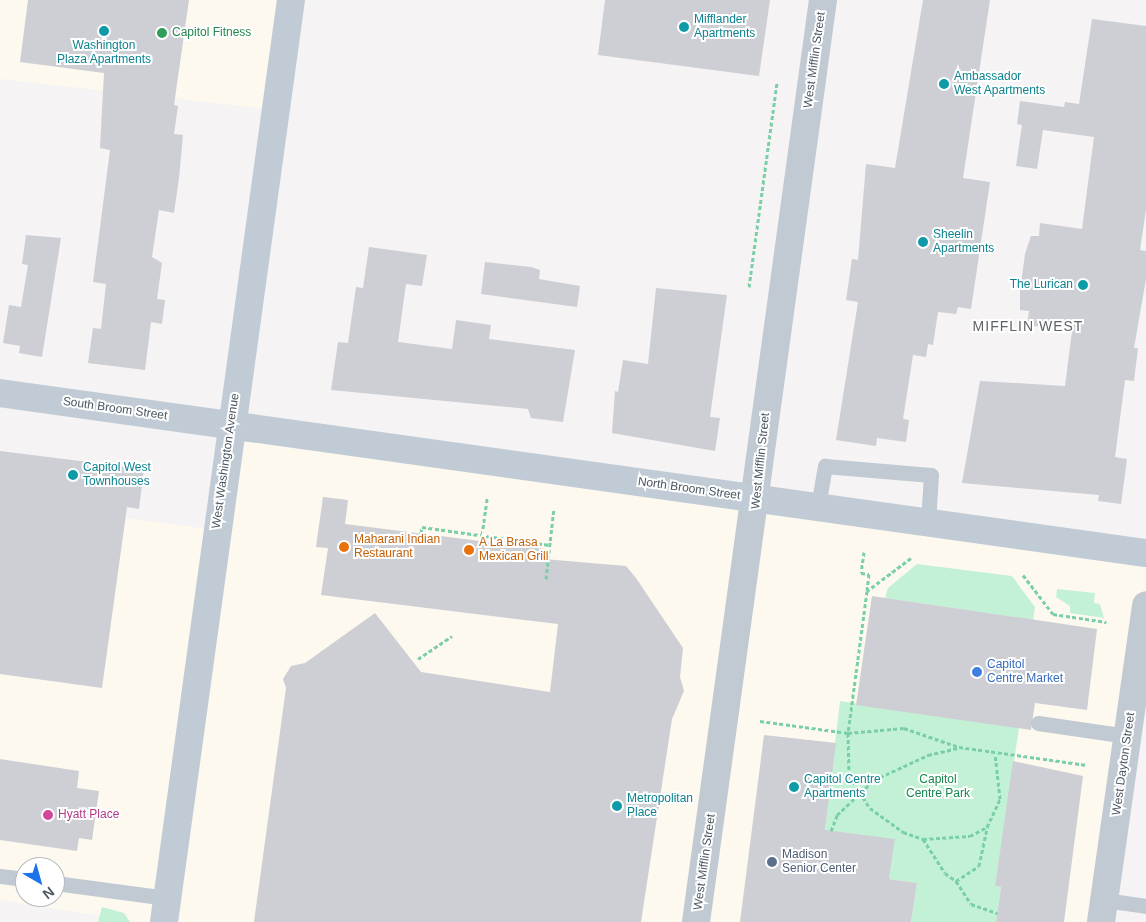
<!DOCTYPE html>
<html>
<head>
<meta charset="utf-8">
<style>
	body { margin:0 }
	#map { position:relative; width:1146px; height:922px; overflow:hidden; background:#f5f3f3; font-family:Helvetica,sans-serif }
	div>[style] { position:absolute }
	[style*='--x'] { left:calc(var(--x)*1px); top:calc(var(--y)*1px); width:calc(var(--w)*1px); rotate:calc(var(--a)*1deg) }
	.commercial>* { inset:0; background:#fdf9ef }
	.green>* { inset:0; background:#c3f1d5 }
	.building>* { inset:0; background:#cdcfd5 }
	.path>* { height:3px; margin-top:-1.5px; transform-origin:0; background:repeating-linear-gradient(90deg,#7ad0a6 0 4px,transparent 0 6.5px) }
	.lane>* { height:15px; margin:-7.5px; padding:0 7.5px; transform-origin:7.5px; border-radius:7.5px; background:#c1cad2 }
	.street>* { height:28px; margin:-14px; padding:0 14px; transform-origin:14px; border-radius:14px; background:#c1cad2 }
	.secondary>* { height:28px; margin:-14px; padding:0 14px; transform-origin:14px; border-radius:14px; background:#c1cbd6 }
	.dots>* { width:14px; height:14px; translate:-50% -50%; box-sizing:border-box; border:2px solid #fff; border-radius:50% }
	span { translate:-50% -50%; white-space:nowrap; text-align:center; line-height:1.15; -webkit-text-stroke:4px #fff; paint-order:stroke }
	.culture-label { font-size:12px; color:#0d838f }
	.left { translate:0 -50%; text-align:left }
	.right { translate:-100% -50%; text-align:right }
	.leisure-label { font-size:12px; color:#27864d }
	.street-label { font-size:12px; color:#4a5661 }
	.food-label { font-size:12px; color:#c56008 }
	.shop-label { font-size:12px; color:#366cbe }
	.park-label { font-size:12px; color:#17864f }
	.hotel-label { font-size:12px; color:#b23c85 }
	.service-label { font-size:12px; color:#4e5e75 }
	.neighbourhood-label { font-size:14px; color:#5f6368; letter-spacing:1px }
	.north { position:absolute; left:15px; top:857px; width:50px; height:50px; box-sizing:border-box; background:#fff; border:1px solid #b7bbc0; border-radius:50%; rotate:142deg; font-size:14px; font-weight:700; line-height:20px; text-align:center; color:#4a5661 }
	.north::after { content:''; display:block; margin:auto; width:18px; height:22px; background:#1a73e8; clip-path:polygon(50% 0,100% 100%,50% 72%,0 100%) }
</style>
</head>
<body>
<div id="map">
	<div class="commercial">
		<i style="clip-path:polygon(0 0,291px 0,276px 110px,0 79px)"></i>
		<i style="clip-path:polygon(evenodd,231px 425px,1146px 553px,1146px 605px,1101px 922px,139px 922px,0 900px,0 501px,216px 530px,231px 425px,25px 867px,55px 867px,55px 897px,25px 897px,25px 867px)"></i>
	</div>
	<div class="green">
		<i style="clip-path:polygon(917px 564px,1012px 576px,1035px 607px,1033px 620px,885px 598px,888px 588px)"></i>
		<i style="clip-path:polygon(1057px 589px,1095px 593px,1094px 603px,1100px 604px,1104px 618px,1070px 613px,1070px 606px,1056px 597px)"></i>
		<i style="clip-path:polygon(840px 701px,1019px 728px,995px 886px,1001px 887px,996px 922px,911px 922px,917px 883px,889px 879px,894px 844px,825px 831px)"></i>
		<i style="clip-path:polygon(102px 907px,124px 913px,130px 922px,98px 922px)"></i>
	</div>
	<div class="building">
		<i style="clip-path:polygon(28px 0,189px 0,174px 105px,178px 106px,174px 134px,183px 135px,179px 178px,174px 213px,159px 210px,152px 257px,162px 263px,157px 299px,165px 300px,162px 324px,151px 322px,145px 370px,88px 363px,93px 328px,101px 329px,106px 284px,93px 282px,110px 150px,100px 148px,104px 73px,20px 62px)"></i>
		<i style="clip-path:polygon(605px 0,770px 0,759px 76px,598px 55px)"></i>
		<i style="clip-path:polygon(923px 0,990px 0,963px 178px,990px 182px,971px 309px,958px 307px,956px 314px,938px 312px,933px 345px,928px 344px,926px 357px,913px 355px,903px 419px,909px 420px,906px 442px,877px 438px,876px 446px,836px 440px,858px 302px,846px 300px,852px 259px,858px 260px,866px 164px,895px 168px)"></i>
		<i style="clip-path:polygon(1092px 19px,1146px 26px,1146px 210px,1140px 250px,1146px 251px,1146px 279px,1134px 348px,1138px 348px,1134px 381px,1125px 380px,1115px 457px,1127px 459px,1121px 504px,1098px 501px,1099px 495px,962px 483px,980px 381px,1065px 386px,1072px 331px,1027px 325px,1029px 311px,1020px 310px,1020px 291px,1025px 254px,1031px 236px,1039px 236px,1040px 223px,1082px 229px,1094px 137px,1043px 130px,1037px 169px,1016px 166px,1022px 125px,1017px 124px,1020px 101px,1064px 107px,1065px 102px,1079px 104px)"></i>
		<i style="clip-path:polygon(26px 235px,61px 238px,42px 357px,19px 353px,20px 346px,3px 343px,9px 305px,21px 307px,28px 265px,22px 264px)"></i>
		<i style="clip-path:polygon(369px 247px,427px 255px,422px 286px,406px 284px,398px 342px,452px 349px,456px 320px,491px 325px,489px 339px,575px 350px,563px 422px,531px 418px,528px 409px,331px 390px,338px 342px,348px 343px,356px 287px,363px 288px)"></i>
		<i style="clip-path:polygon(485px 262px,531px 267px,540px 270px,539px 279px,580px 286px,577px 307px,481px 294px)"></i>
		<i style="clip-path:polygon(656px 288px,727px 295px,710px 417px,720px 418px,715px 451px,612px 433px,615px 391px,618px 392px,623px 360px,648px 364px)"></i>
		<i style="clip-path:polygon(0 451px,144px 469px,139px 509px,127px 507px,102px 688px,0 674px)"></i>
		<i style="clip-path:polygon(323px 497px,348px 500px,345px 524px,545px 549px,544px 559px,626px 566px,636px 578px,683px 648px,680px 677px,684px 691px,672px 719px,641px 922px,254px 922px,286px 688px,283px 679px,291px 666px,305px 663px,375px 613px,421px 672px,550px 692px,558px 624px,321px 595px,328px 548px,316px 547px)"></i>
		<i style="clip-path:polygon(872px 596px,1097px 629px,1087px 710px,1035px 703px,1031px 730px,856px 705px)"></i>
		<i style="clip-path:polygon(764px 735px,836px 743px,825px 830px,895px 839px,889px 879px,917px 883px,911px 922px,740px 922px)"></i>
		<i style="clip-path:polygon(0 759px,79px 771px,77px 788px,99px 791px,92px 840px,79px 838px,77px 851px,0 840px)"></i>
		<i style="clip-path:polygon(1013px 761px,1083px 776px,1064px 922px,996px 922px,1001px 887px,995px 886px)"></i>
	</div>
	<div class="path">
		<i style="--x:749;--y:287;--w:206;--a:-82.2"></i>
		<i style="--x:421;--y:533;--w:6;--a:-81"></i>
		<i style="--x:422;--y:527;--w:129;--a:8"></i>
		<i style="--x:482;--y:535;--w:37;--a:-82"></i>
		<i style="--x:864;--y:552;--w:21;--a:98"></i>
		<i style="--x:861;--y:573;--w:8;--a:7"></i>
		<i style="--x:869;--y:574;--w:16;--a:97"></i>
		<i style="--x:911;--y:558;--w:55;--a:143.1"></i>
		<i style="--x:867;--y:591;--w:143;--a:97.6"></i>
		<i style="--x:848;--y:733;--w:42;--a:88.6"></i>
		<i style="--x:849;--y:775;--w:39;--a:58"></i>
		<i style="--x:870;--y:808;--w:41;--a:36"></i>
		<i style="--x:903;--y:832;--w:21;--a:19"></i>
		<i style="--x:923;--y:839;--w:47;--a:-3.7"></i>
		<i style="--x:970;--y:836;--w:19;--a:-28"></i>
		<i style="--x:987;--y:827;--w:31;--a:-65"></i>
		<i style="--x:1000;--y:799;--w:46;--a:-96.2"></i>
		<i style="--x:1023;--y:575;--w:49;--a:52.4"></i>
		<i style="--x:1053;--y:614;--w:54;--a:8.6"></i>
		<i style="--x:546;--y:579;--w:71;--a:-83.6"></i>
		<i style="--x:418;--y:659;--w:41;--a:-34.1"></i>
		<i style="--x:760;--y:721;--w:89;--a:7.8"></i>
		<i style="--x:848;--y:733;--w:56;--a:-5.1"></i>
		<i style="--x:904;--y:728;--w:58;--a:19.1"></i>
		<i style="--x:959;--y:747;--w:129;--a:8"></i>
		<i style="--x:831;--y:831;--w:17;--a:-69"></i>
		<i style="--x:837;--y:815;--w:51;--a:-43.4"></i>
		<i style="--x:874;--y:780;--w:60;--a:-24.8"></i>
		<i style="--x:928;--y:755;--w:32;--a:-13"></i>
		<i style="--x:923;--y:839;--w:40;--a:57.1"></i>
		<i style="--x:945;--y:873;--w:14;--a:36"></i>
		<i style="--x:956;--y:881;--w:27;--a:-33"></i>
		<i style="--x:979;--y:866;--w:40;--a:-78"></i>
		<i style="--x:956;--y:881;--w:27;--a:57"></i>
		<i style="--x:971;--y:904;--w:28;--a:19"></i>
	</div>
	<div class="lane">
		<i style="--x:818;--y:506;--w:41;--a:-80.1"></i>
		<i style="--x:825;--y:466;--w:106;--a:4.9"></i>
		<i style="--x:931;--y:475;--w:47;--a:93.7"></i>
		<i style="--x:1038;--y:723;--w:90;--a:8.3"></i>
		<i style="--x:0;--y:876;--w:25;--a:7"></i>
		<i style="--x:55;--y:883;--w:113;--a:7.6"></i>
		<i style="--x:1104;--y:900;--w:42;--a:8.1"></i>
	</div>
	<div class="street">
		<i style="--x:696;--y:922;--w:931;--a:-82.16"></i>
		<i style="--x:1101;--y:922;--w:320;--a:-81.9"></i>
	</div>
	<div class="secondary">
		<i style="--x:0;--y:393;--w:1157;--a:7.95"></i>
		<i style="--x:164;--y:922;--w:931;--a:-82.16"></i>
	</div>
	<div class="dots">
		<i style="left:684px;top:27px;background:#0f9aa8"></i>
		<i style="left:104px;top:31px;background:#0f9aa8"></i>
		<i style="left:162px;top:33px;background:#2e9e5b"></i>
		<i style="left:944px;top:84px;background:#0f9aa8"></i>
		<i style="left:923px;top:242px;background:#0f9aa8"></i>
		<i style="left:1083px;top:285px;background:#0f9aa8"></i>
		<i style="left:73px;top:475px;background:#0f9aa8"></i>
		<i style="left:344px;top:547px;background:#e8710a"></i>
		<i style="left:469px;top:550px;background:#e8710a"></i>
		<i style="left:977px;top:672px;background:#3f7fe0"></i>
		<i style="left:794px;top:787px;background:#0f9aa8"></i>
		<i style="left:617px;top:806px;background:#0f9aa8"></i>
		<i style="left:48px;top:815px;background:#d1479c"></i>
		<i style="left:772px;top:862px;background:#5c6f8a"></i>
	</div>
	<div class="culture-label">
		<span class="left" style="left:694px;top:27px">Mifflander<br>Apartments</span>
		<span style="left:104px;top:53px">Washington<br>Plaza Apartments</span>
		<span class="left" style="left:954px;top:84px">Ambassador<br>West Apartments</span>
		<span class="left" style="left:933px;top:242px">Sheelin<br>Apartments</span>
		<span class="right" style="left:1073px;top:285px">The Lurican</span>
		<span class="left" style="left:83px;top:475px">Capitol West<br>Townhouses</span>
		<span class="left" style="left:804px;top:787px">Capitol Centre<br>Apartments</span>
		<span class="left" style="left:627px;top:806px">Metropolitan<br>Place</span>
	</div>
	<div class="leisure-label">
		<span class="left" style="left:172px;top:33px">Capitol Fitness</span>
	</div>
	<div class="street-label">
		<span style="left:815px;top:60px;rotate:-82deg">West Mifflin Street</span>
		<span style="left:115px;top:409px;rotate:8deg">South Broom Street</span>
		<span style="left:226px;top:461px;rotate:-82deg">West Washington Avenue</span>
		<span style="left:761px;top:461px;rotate:-84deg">West Mifflin Street</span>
		<span style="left:689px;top:489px;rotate:8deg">North Broom Street</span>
		<span style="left:1124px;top:764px;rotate:-82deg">West Dayton Street</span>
		<span style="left:705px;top:862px;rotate:-82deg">West Mifflin Street</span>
	</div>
	<div class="food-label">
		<span class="left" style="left:354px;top:547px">Maharani Indian<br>Restaurant</span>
		<span class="left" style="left:479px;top:550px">A La Brasa<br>Mexican Grill</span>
	</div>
	<div class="shop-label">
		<span class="left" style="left:987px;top:672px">Capitol<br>Centre Market</span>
	</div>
	<div class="park-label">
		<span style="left:938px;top:787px">Capitol<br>Centre Park</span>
	</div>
	<div class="hotel-label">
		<span class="left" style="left:58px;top:815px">Hyatt Place</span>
	</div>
	<div class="service-label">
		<span class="left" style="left:782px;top:862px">Madison<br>Senior Center</span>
	</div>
	<div class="neighbourhood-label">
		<span style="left:1028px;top:326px">MIFFLIN WEST</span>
	</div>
	<div class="north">N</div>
</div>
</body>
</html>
